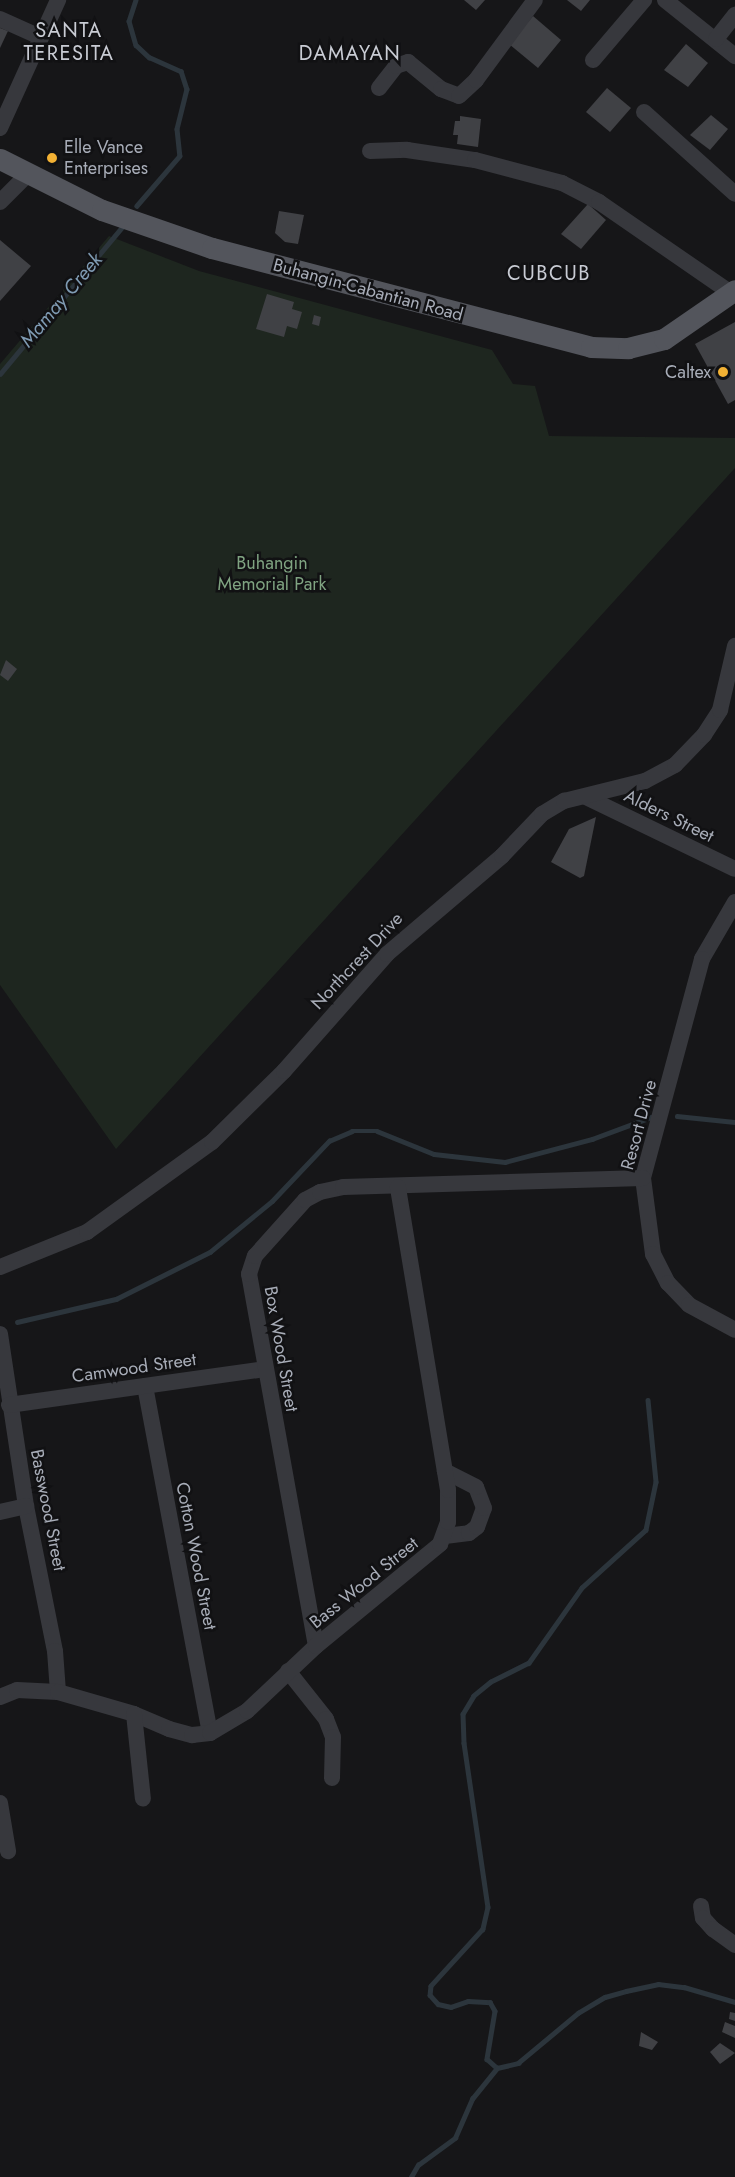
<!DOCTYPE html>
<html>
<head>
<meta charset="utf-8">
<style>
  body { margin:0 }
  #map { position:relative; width:735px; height:2177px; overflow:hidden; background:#161618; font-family:Jost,sans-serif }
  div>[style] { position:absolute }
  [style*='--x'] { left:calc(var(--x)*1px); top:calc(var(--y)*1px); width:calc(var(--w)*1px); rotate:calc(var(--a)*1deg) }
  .green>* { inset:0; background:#1e261f }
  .stream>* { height:4.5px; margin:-2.25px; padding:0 2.25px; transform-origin:2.25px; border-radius:2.25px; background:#2c353c }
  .building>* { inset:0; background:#404145 }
  .minor>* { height:16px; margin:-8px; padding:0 8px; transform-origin:8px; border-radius:8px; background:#37383d }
  .major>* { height:21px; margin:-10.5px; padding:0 10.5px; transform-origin:10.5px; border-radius:10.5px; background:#53555c }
  .dots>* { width:16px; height:16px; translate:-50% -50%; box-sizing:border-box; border:3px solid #111113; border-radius:50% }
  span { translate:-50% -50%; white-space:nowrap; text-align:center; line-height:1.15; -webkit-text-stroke:5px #111113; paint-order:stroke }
  .poi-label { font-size:18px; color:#a8adb8 }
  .left { translate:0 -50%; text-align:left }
  .right { translate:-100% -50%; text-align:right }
  .street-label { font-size:18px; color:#a8adb8 }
  .park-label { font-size:18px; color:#7fa381 }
  .neighbourhood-label { font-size:20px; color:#c9ccd4; letter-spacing:1.5px }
  .water-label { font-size:20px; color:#7f9bb3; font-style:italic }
</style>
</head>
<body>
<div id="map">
  <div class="green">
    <i style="clip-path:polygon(109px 236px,199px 271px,492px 350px,513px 384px,535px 386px,549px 436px,735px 438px,735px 468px,116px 1149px,0 985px,0 364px)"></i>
  </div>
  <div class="stream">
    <i style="--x:136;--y:0;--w:22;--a:108"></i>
    <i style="--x:129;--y:21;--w:25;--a:74"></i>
    <i style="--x:136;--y:45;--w:18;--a:43"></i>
    <i style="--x:149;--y:57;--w:35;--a:24"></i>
    <i style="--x:181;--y:71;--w:19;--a:72"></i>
    <i style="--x:187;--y:89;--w:41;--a:104"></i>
    <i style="--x:177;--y:129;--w:27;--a:84"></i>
    <i style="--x:180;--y:156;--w:66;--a:130.7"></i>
    <i style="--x:0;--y:374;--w:191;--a:-50.3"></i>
    <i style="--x:677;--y:1116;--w:58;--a:5.9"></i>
    <i style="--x:17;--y:1322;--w:102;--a:-13.1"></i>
    <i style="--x:116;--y:1299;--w:105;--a:-26.6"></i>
    <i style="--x:210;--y:1252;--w:80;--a:-39.4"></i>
    <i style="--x:272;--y:1201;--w:83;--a:-46.5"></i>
    <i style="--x:329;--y:1141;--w:25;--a:-23"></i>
    <i style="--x:352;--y:1131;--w:25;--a:0"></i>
    <i style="--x:377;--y:1131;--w:61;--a:22"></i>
    <i style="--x:434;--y:1154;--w:71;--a:6.4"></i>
    <i style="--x:505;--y:1162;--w:90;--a:-14.8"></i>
    <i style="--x:592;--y:1139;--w:63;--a:-20.4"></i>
    <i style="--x:648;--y:1400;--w:82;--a:84.4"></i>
    <i style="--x:656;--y:1482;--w:49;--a:101.8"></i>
    <i style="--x:646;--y:1530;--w:86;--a:137.8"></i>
    <i style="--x:582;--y:1588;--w:92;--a:125.2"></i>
    <i style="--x:529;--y:1663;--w:42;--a:153.4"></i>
    <i style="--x:491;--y:1682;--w:22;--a:141"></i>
    <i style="--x:474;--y:1696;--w:21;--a:121"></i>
    <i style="--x:463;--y:1714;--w:29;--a:88"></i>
    <i style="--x:464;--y:1743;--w:166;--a:81.7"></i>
    <i style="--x:488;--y:1907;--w:23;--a:103"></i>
    <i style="--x:483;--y:1929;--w:77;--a:132.4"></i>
    <i style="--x:431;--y:1986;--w:9;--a:96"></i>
    <i style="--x:430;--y:1995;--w:12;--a:48"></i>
    <i style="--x:438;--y:2004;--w:13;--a:13"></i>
    <i style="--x:451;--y:2007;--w:18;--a:-19"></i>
    <i style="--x:468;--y:2001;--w:22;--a:3"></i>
    <i style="--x:490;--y:2002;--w:10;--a:61"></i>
    <i style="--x:495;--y:2011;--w:49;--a:99.5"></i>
    <i style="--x:487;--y:2059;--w:13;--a:42"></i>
    <i style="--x:497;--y:2068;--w:22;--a:-13"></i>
    <i style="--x:518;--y:2063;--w:78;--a:-39.8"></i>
    <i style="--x:578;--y:2013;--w:31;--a:-31"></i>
    <i style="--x:605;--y:1997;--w:22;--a:-16"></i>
    <i style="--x:626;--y:1991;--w:33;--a:-12"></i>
    <i style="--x:658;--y:1984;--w:26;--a:7"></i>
    <i style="--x:684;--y:1987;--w:53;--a:16.4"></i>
    <i style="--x:411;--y:2177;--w:14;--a:-60"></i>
    <i style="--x:418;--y:2165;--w:46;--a:-36.1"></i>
    <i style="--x:455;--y:2138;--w:43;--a:-66.4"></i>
    <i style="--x:472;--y:2099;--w:40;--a:-51"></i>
  </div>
  <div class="building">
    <i style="clip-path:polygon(464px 0,485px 0,476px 10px)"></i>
    <i style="clip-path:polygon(567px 0,590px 0,581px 11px)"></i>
    <i style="clip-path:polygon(533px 16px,561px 40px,538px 68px,509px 44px)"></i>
    <i style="clip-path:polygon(0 28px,8px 31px,0 48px)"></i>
    <i style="clip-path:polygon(686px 44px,708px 63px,688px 87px,664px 70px)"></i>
    <i style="clip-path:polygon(607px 88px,631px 108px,610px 132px,586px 112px)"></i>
    <i style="clip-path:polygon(711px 115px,728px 129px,710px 150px,690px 135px)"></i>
    <i style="clip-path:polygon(460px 116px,481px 119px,478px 147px,457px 144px,458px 135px,453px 135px,455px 121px,460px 121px)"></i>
    <i style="clip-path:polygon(588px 204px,606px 220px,581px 249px,561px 234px)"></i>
    <i style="clip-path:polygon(279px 211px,304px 215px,298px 244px,285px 242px,275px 233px)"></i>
    <i style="clip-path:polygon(0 240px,31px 266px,0 301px)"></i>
    <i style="clip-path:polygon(267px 294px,294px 302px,292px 309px,302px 312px,297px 329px,287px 326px,284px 337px,256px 329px)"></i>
    <i style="clip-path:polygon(314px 315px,321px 317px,319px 326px,312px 324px)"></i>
    <i style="clip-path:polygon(735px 322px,735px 400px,728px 404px,695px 344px)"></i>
    <i style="clip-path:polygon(6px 660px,17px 669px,8px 681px,0 675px)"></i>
    <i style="clip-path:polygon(596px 817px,584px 876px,580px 878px,551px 862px,569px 829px)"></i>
    <i style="clip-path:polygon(730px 2012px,735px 2013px,735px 2021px,729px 2019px)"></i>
    <i style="clip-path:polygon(725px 2022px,735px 2026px,735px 2038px,722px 2032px)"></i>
    <i style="clip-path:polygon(641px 2032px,658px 2042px,652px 2050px,639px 2046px)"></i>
    <i style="clip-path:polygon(720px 2043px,735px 2053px,720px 2064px,710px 2052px)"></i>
  </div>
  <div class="minor">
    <i style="--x:665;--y:0;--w:90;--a:38.7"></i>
    <i style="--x:0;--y:19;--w:44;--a:24.2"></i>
    <i style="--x:716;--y:39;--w:31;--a:-52"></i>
    <i style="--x:593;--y:60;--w:79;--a:-49.6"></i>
    <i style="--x:379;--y:88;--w:28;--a:-52"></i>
    <i style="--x:396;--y:66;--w:13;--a:-18"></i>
    <i style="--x:408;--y:62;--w:43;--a:39.3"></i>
    <i style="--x:441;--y:89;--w:19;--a:21"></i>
    <i style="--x:459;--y:96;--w:23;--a:-43"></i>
    <i style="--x:476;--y:80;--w:99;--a:-53.6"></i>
    <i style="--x:644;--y:112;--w:122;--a:42"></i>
    <i style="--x:0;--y:128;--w:141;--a:-65.6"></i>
    <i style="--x:370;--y:151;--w:37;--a:-2"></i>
    <i style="--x:407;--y:150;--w:69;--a:8.4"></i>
    <i style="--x:475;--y:160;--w:90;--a:14.8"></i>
    <i style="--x:562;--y:183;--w:42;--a:27.2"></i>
    <i style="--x:599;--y:202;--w:160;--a:34.6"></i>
    <i style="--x:0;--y:202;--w:41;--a:-45"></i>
    <i style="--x:586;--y:797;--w:165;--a:25.8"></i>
    <i style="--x:735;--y:902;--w:66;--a:120.1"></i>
    <i style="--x:702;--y:959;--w:227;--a:105.1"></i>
    <i style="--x:643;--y:1178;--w:77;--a:82.5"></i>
    <i style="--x:653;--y:1254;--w:33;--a:63"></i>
    <i style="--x:668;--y:1283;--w:30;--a:46"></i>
    <i style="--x:689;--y:1305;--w:52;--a:28.5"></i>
    <i style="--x:0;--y:1267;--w:94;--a:-21.9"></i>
    <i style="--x:87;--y:1232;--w:154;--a:-35.8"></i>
    <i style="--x:212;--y:1142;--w:101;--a:-44.6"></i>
    <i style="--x:284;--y:1071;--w:156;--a:-48.6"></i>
    <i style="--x:387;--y:954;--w:151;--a:-40.4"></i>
    <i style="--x:502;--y:856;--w:58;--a:-46.4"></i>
    <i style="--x:542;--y:814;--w:26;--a:-31"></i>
    <i style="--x:564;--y:801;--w:83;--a:-13.9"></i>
    <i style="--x:645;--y:781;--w:34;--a:-28"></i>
    <i style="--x:675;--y:765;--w:42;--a:-46"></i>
    <i style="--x:704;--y:735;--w:30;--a:-57"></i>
    <i style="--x:720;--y:710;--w:66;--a:-76.8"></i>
    <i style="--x:0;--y:1334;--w:174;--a:81.4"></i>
    <i style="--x:26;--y:1506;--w:148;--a:78.7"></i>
    <i style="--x:55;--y:1651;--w:41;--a:85.8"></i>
    <i style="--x:145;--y:1386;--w:353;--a:79.4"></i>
    <i style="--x:9;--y:1405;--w:258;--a:-8"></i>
    <i style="--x:0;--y:1512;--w:27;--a:-13"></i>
    <i style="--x:445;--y:1536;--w:24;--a:-7"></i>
    <i style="--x:469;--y:1533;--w:10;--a:-37"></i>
    <i style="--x:477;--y:1527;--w:20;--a:-70"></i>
    <i style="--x:484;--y:1508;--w:22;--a:-111"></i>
    <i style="--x:476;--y:1487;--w:35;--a:-153"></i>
    <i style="--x:316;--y:1646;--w:378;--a:-100.2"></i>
    <i style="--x:249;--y:1274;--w:19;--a:-72"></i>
    <i style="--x:255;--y:1256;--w:75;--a:-48.2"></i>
    <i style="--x:305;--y:1200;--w:17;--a:-28"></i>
    <i style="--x:320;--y:1192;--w:24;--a:-12"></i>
    <i style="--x:343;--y:1187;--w:300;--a:-1.7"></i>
    <i style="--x:288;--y:1671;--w:61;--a:51.6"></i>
    <i style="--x:326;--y:1719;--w:19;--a:69"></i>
    <i style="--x:333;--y:1737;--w:41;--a:91.4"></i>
    <i style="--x:0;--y:1697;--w:18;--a:-22"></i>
    <i style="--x:17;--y:1690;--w:41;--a:2.8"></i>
    <i style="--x:58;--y:1692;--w:79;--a:16.1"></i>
    <i style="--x:134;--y:1714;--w:38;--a:23"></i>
    <i style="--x:169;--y:1729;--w:24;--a:15"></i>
    <i style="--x:192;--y:1735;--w:18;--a:-6"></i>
    <i style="--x:210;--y:1733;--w:43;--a:-30.7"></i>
    <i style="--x:247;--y:1711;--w:95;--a:-43.3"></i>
    <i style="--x:316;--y:1646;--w:161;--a:-39.4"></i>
    <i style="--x:440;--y:1544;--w:23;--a:-70"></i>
    <i style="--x:448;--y:1522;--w:32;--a:-90"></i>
    <i style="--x:448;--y:1490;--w:307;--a:-99.4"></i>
    <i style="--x:134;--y:1714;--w:85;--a:84"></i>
    <i style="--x:0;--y:1803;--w:49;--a:80.5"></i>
    <i style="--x:701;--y:1906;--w:12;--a:81"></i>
    <i style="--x:703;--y:1918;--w:15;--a:48"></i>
    <i style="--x:713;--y:1929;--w:27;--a:36"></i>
  </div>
  <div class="major">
    <i style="--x:0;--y:159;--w:114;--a:26.6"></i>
    <i style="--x:102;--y:210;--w:116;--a:19.1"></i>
    <i style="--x:212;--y:248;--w:392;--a:14.6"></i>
    <i style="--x:591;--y:347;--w:37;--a:2"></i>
    <i style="--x:628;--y:348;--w:37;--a:-14"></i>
    <i style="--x:664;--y:339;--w:86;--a:-34.6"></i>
  </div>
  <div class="dots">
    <i style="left:52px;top:158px;background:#f2b134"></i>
    <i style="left:723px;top:372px;background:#f2b134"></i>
  </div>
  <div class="poi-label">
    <span class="left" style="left:64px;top:158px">Elle Vance<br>Enterprises</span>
    <span class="right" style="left:711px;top:372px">Caltex</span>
  </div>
  <div class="street-label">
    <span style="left:368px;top:290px;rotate:15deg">Buhangin-Cabantian Road</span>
    <span style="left:669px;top:816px;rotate:26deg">Alders Street</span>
    <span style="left:357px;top:961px;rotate:-47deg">Northcrest Drive</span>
    <span style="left:639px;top:1125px;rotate:-75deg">Resort Drive</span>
    <span style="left:281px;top:1349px;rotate:80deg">Box Wood Street</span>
    <span style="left:134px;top:1368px;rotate:-8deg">Camwood Street</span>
    <span style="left:48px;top:1510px;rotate:79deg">Basswood Street</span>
    <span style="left:196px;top:1556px;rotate:79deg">Cotton Wood Street</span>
    <span style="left:364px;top:1583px;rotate:-39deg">Bass Wood Street</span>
  </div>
  <div class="park-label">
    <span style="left:272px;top:574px">Buhangin<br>Memorial Park</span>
  </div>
  <div class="neighbourhood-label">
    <span style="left:69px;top:42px">SANTA<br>TERESITA</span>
    <span style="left:350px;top:53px">DAMAYAN</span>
    <span style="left:549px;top:273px">CUBCUB</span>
  </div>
  <div class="water-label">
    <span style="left:61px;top:300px;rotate:-50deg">Mamay Creek</span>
  </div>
</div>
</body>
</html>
